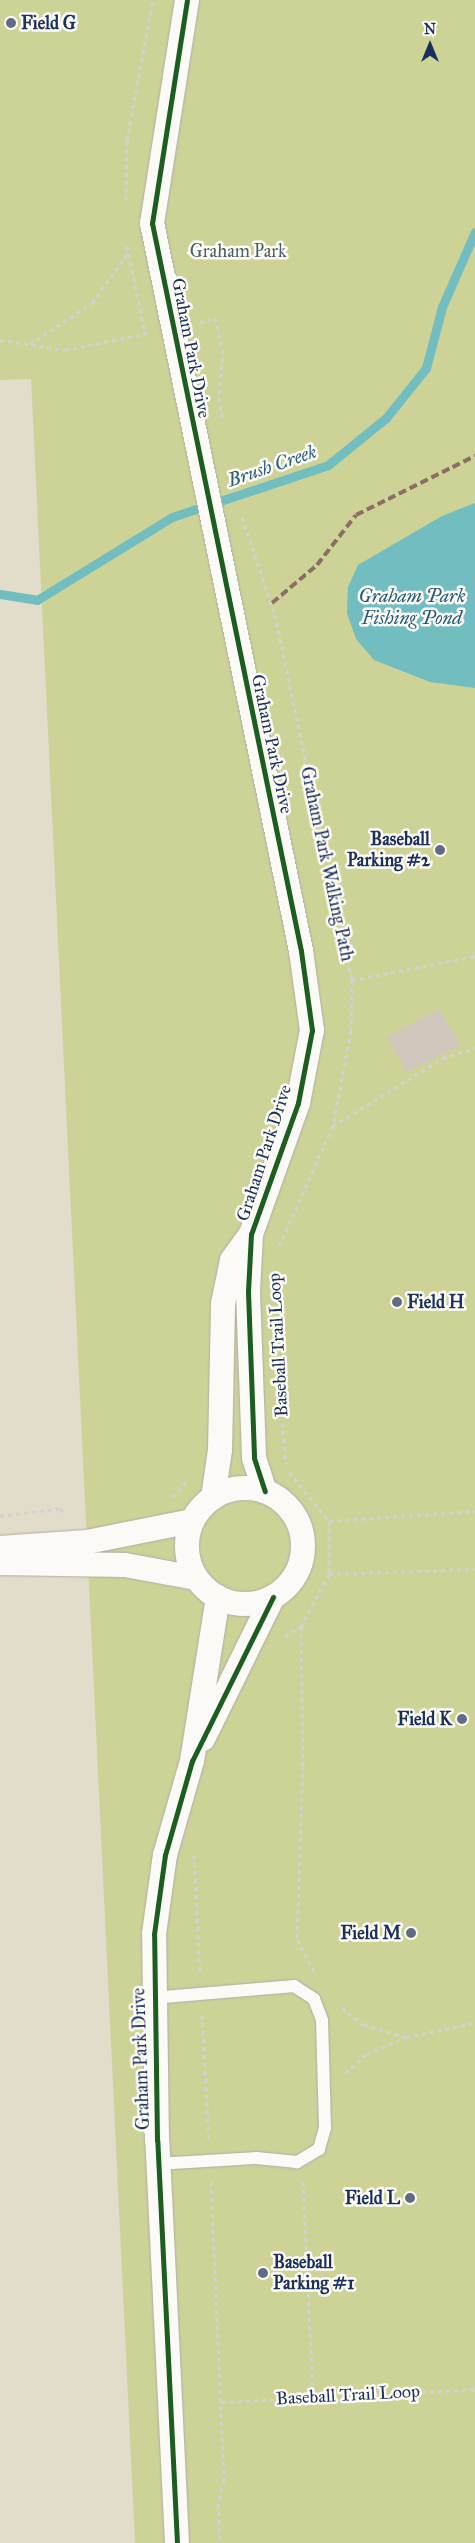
<!DOCTYPE html>
<html>
<head>
<meta charset="utf-8">
<style>
  body { margin:0 }
  #map { position:relative; width:475px; height:2543px; overflow:hidden; background:#e2dcca; font-family:"IM FELL Great Primer",serif }
  div>[style] { position:absolute }
  [style*='--x'] { left:calc(var(--x)*1px); top:calc(var(--y)*1px); width:calc(var(--w)*1px); rotate:calc(var(--a)*1deg) }
  .green>* { inset:0; background:#cdd397 }
  .water>* { inset:0; background:#71bdc0 }
  .stream>* { height:9px; margin:-4.5px; padding:0 4.5px; transform-origin:4.5px; border-radius:4.5px; background:#71bdc0 }
  .building>* { inset:0; background:#d0c6bb }
  .path>* { height:3px; margin-top:-1.5px; transform-origin:0; background:repeating-linear-gradient(90deg,#d2d2d0 0 4px,transparent 0 8px) }
  .roads { filter:drop-shadow(0 0 1px #b0aea7) drop-shadow(0 0 1px #b0aea7) }
  .lane>* { height:12px; margin:-6px; padding:0 6px; transform-origin:6px; border-radius:6px; background:#fbfaf7 }
  .street>* { height:24px; margin:-12px; padding:0 12px; transform-origin:12px; border-radius:12px; background:#fbfaf7 }
  .street>.ring { margin:-12px; padding:0; box-sizing:content-box; background:none; border:24px solid #fbfaf7; border-radius:50% }
  .quiet>* { height:4px; margin-top:-2px; transform-origin:0; background:repeating-linear-gradient(90deg,#8d6e63 0 8px,transparent 0 12px) }
  .cycleway>* { height:5px; margin:-2.5px; padding:0 2.5px; transform-origin:2.5px; border-radius:2.5px; background:#1b5e20 }
  .dots>* { width:14px; height:14px; translate:-50% -50%; box-sizing:border-box; border:2px solid #fdfcf7; border-radius:50% }
  span { translate:-50% -50%; white-space:nowrap; text-align:center; line-height:1.15; -webkit-text-stroke:5px #fdfcf7; paint-order:stroke }
  .poi-label { font-size:18px; color:#1b2f5e; font-weight:700 }
  .left { translate:0 -50%; text-align:left }
  .right { translate:-100% -50%; text-align:right }
  .park-label { font-size:18px; color:#4b5e62 }
  .street-label { font-size:18px; color:#1b2f5e }
  .water-label { font-size:19px; color:#285c7f; font-style:italic }
  .north { position:absolute; left:405px; top:20px; width:50px; height:50px; -webkit-text-stroke:4px #fdfcf7; paint-order:stroke; rotate:0deg; font-size:14px; font-weight:700; line-height:20px; text-align:center; color:#1b2f5e }
  .north::after { content:''; display:block; margin:auto; width:18px; height:22px; background:#1b2f5e; clip-path:polygon(50% 0,100% 100%,50% 72%,0 100%) }
</style>
</head>
<body>
<div id="map">
  <div class="green">
    <i style="clip-path:polygon(0 0,475px 0,475px 2543px,135px 2543px,31px 379px,0 380px)"></i>
  </div>
  <div class="water">
    <i style="clip-path:polygon(475px 503px,475px 688px,430px 682px,374px 660px,356px 639px,347px 613px,348px 587px,358px 565px,442px 516px)"></i>
  </div>
  <div class="stream">
    <i style="--x:0;--y:594;--w:37;--a:9"></i>
    <i style="--x:37;--y:600;--w:158;--a:-31.6"></i>
    <i style="--x:172;--y:517;--w:164;--a:-18.4"></i>
    <i style="--x:328;--y:465;--w:75;--a:-39"></i>
    <i style="--x:386;--y:418;--w:64;--a:-51.3"></i>
    <i style="--x:426;--y:368;--w:63;--a:-75.3"></i>
    <i style="--x:442;--y:307;--w:82;--a:-66.3"></i>
  </div>
  <div class="building">
    <i style="clip-path:polygon(439px 1009px,461px 1046px,406px 1072px,387px 1037px)"></i>
  </div>
  <div class="path">
    <i style="--x:126;--y:200;--w:60;--a:-89"></i>
    <i style="--x:127;--y:140;--w:142;--a:-79.5"></i>
    <i style="--x:127;--y:246;--w:90;--a:78.4"></i>
    <i style="--x:200;--y:322;--w:16;--a:-15"></i>
    <i style="--x:215;--y:318;--w:33;--a:76"></i>
    <i style="--x:223;--y:350;--w:48;--a:94.8"></i>
    <i style="--x:219;--y:398;--w:20;--a:81"></i>
    <i style="--x:0;--y:340;--w:66;--a:8.7"></i>
    <i style="--x:65;--y:350;--w:85;--a:-11.6"></i>
    <i style="--x:30;--y:344;--w:74;--a:-33.5"></i>
    <i style="--x:92;--y:303;--w:62;--a:-54.2"></i>
    <i style="--x:242;--y:517;--w:103;--a:71.4"></i>
    <i style="--x:275;--y:615;--w:373;--a:78.1"></i>
    <i style="--x:352;--y:980;--w:51;--a:91.1"></i>
    <i style="--x:351;--y:1031;--w:96;--a:100.8"></i>
    <i style="--x:352;--y:980;--w:125;--a:-11"></i>
    <i style="--x:279;--y:1246;--w:132;--a:-65.8"></i>
    <i style="--x:333;--y:1126;--w:129;--a:-31.7"></i>
    <i style="--x:443;--y:1058;--w:34;--a:-17"></i>
    <i style="--x:282;--y:1423;--w:41;--a:84.4"></i>
    <i style="--x:289;--y:1472;--w:63;--a:50.8"></i>
    <i style="--x:329;--y:1521;--w:53;--a:90"></i>
    <i style="--x:329;--y:1574;--w:59;--a:118.3"></i>
    <i style="--x:301;--y:1626;--w:140;--a:89.2"></i>
    <i style="--x:303;--y:1766;--w:174;--a:92"></i>
    <i style="--x:297;--y:1940;--w:39;--a:61"></i>
    <i style="--x:173;--y:1497;--w:21;--a:-49"></i>
    <i style="--x:0;--y:1516;--w:62;--a:-7.5"></i>
    <i style="--x:61;--y:1508;--w:8;--a:76"></i>
    <i style="--x:329;--y:1521;--w:146;--a:-3.9"></i>
    <i style="--x:329;--y:1574;--w:146;--a:-2"></i>
    <i style="--x:285;--y:1636;--w:19;--a:-32"></i>
    <i style="--x:194;--y:1855;--w:119;--a:87.1"></i>
    <i style="--x:342;--y:2008;--w:28;--a:38"></i>
    <i style="--x:364;--y:2025;--w:44;--a:15.9"></i>
    <i style="--x:406;--y:2037;--w:70;--a:-11.5"></i>
    <i style="--x:202;--y:2015;--w:126;--a:86.8"></i>
    <i style="--x:345;--y:2073;--w:29;--a:-41"></i>
    <i style="--x:367;--y:2054;--w:43;--a:-23.6"></i>
    <i style="--x:211;--y:2182;--w:298;--a:87.5"></i>
    <i style="--x:224;--y:2480;--w:25;--a:104"></i>
    <i style="--x:218;--y:2504;--w:39;--a:87"></i>
    <i style="--x:303;--y:2182;--w:215;--a:87.3"></i>
    <i style="--x:222;--y:2402;--w:253;--a:-2.9"></i>
  </div>
  <div class="roads">
    <div class="lane">
      <i style="--x:152;--y:1998;--w:143;--a:-4.8"></i>
      <i style="--x:294;--y:1986;--w:24;--a:33"></i>
      <i style="--x:314;--y:1999;--w:22;--a:69"></i>
      <i style="--x:322;--y:2020;--w:108;--a:88.4"></i>
      <i style="--x:325;--y:2128;--w:22;--a:106"></i>
      <i style="--x:319;--y:2149;--w:26;--a:149"></i>
      <i style="--x:297;--y:2162;--w:41;--a:-174.4"></i>
      <i style="--x:256;--y:2158;--w:98;--a:176.5"></i>
    </div>
    <div class="street">
      <i style="--x:187;--y:0;--w:226;--a:98.9"></i>
      <i style="--x:152;--y:223;--w:743;--a:78.43"></i>
      <i style="--x:301;--y:951;--w:80;--a:82.1"></i>
      <i style="--x:312;--y:1030;--w:74;--a:100.9"></i>
      <i style="--x:298;--y:1103;--w:139;--a:109.7"></i>
      <i style="--x:251;--y:1234;--w:58;--a:93"></i>
      <i style="--x:248;--y:1292;--w:166;--a:87.9"></i>
      <i style="--x:254;--y:1458;--w:35;--a:72"></i>
      <i class="ring" style="left:187px;top:1488px;width:92px;height:92px"></i>
      <i style="--x:213;--y:1498;--w:49;--a:-81.7"></i>
      <i style="--x:220;--y:1450;--w:146;--a:-88.8"></i>
      <i style="--x:223;--y:1304;--w:45;--a:-78.4"></i>
      <i style="--x:232;--y:1260;--w:32;--a:-54"></i>
      <i style="--x:0;--y:1548;--w:87;--a:-3.9"></i>
      <i style="--x:87;--y:1542;--w:107;--a:-11.3"></i>
      <i style="--x:0;--y:1563;--w:125;--a:0.9"></i>
      <i style="--x:125;--y:1565;--w:72;--a:10.4"></i>
      <i style="--x:203;--y:1739;--w:158;--a:-63.8"></i>
      <i style="--x:177;--y:2543;--w:403;--a:-92.8"></i>
      <i style="--x:157;--y:2140;--w:206;--a:-90.8"></i>
      <i style="--x:154;--y:1934;--w:80;--a:-82.1"></i>
      <i style="--x:165;--y:1855;--w:98;--a:-74"></i>
      <i style="--x:192;--y:1761;--w:166;--a:-81"></i>
    </div>
  </div>
  <div class="quiet">
    <i style="--x:272;--y:603;--w:59;--a:-40.2"></i>
    <i style="--x:317;--y:565;--w:63;--a:-52"></i>
    <i style="--x:356;--y:515;--w:133;--a:-26.4"></i>
  </div>
  <div class="cycleway">
    <i style="--x:187;--y:0;--w:226;--a:98.9"></i>
    <i style="--x:152;--y:223;--w:743;--a:78.43"></i>
    <i style="--x:301;--y:951;--w:80;--a:82.1"></i>
    <i style="--x:312;--y:1030;--w:74;--a:100.9"></i>
    <i style="--x:298;--y:1103;--w:139;--a:109.7"></i>
    <i style="--x:251;--y:1234;--w:58;--a:93"></i>
    <i style="--x:248;--y:1292;--w:166;--a:87.9"></i>
    <i style="--x:254;--y:1458;--w:35;--a:72"></i>
    <i style="--x:177;--y:2543;--w:403;--a:-92.8"></i>
    <i style="--x:157;--y:2140;--w:206;--a:-90.8"></i>
    <i style="--x:154;--y:1934;--w:80;--a:-82.1"></i>
    <i style="--x:165;--y:1855;--w:98;--a:-74"></i>
    <i style="--x:192;--y:1761;--w:183;--a:-63.7"></i>
  </div>
  <div class="dots">
    <i style="left:11px;top:23px;background:#616c84"></i>
    <i style="left:440px;top:850px;background:#616c84"></i>
    <i style="left:397px;top:1302px;background:#616c84"></i>
    <i style="left:462px;top:1719px;background:#616c84"></i>
    <i style="left:411px;top:1933px;background:#616c84"></i>
    <i style="left:410px;top:2198px;background:#616c84"></i>
    <i style="left:263px;top:2273px;background:#616c84"></i>
  </div>
  <div class="poi-label">
    <span class="left" style="left:21px;top:23px">Field G</span>
    <span class="right" style="left:430px;top:850px">Baseball<br>Parking #2</span>
    <span class="left" style="left:407px;top:1302px">Field H</span>
    <span class="right" style="left:452px;top:1719px">Field K</span>
    <span class="right" style="left:401px;top:1933px">Field M</span>
    <span class="right" style="left:400px;top:2198px">Field L</span>
    <span class="left" style="left:273px;top:2273px">Baseball<br>Parking #1</span>
  </div>
  <div class="park-label">
    <span style="left:238px;top:251px">Graham Park</span>
  </div>
  <div class="street-label">
    <span style="left:191px;top:348px;rotate:79deg">Graham Park Drive</span>
    <span style="left:272px;top:744px;rotate:78deg">Graham Park Drive</span>
    <span style="left:327px;top:864px;rotate:78deg">Graham Park Walking Path</span>
    <span style="left:264px;top:1153px;rotate:-72deg">Graham Park Drive</span>
    <span style="left:278px;top:1345px;rotate:-93deg">Baseball Trail Loop</span>
    <span style="left:141px;top:2059px;rotate:-92deg">Graham Park Drive</span>
    <span style="left:348px;top:2395px;rotate:-3deg">Baseball Trail Loop</span>
  </div>
  <div class="water-label">
    <span style="left:272px;top:466px;rotate:-19deg">Brush Creek</span>
    <span style="left:412px;top:607px">Graham Park<br>Fishing Pond</span>
  </div>
  <div class="north">N</div>
</div>
</body>
</html>
